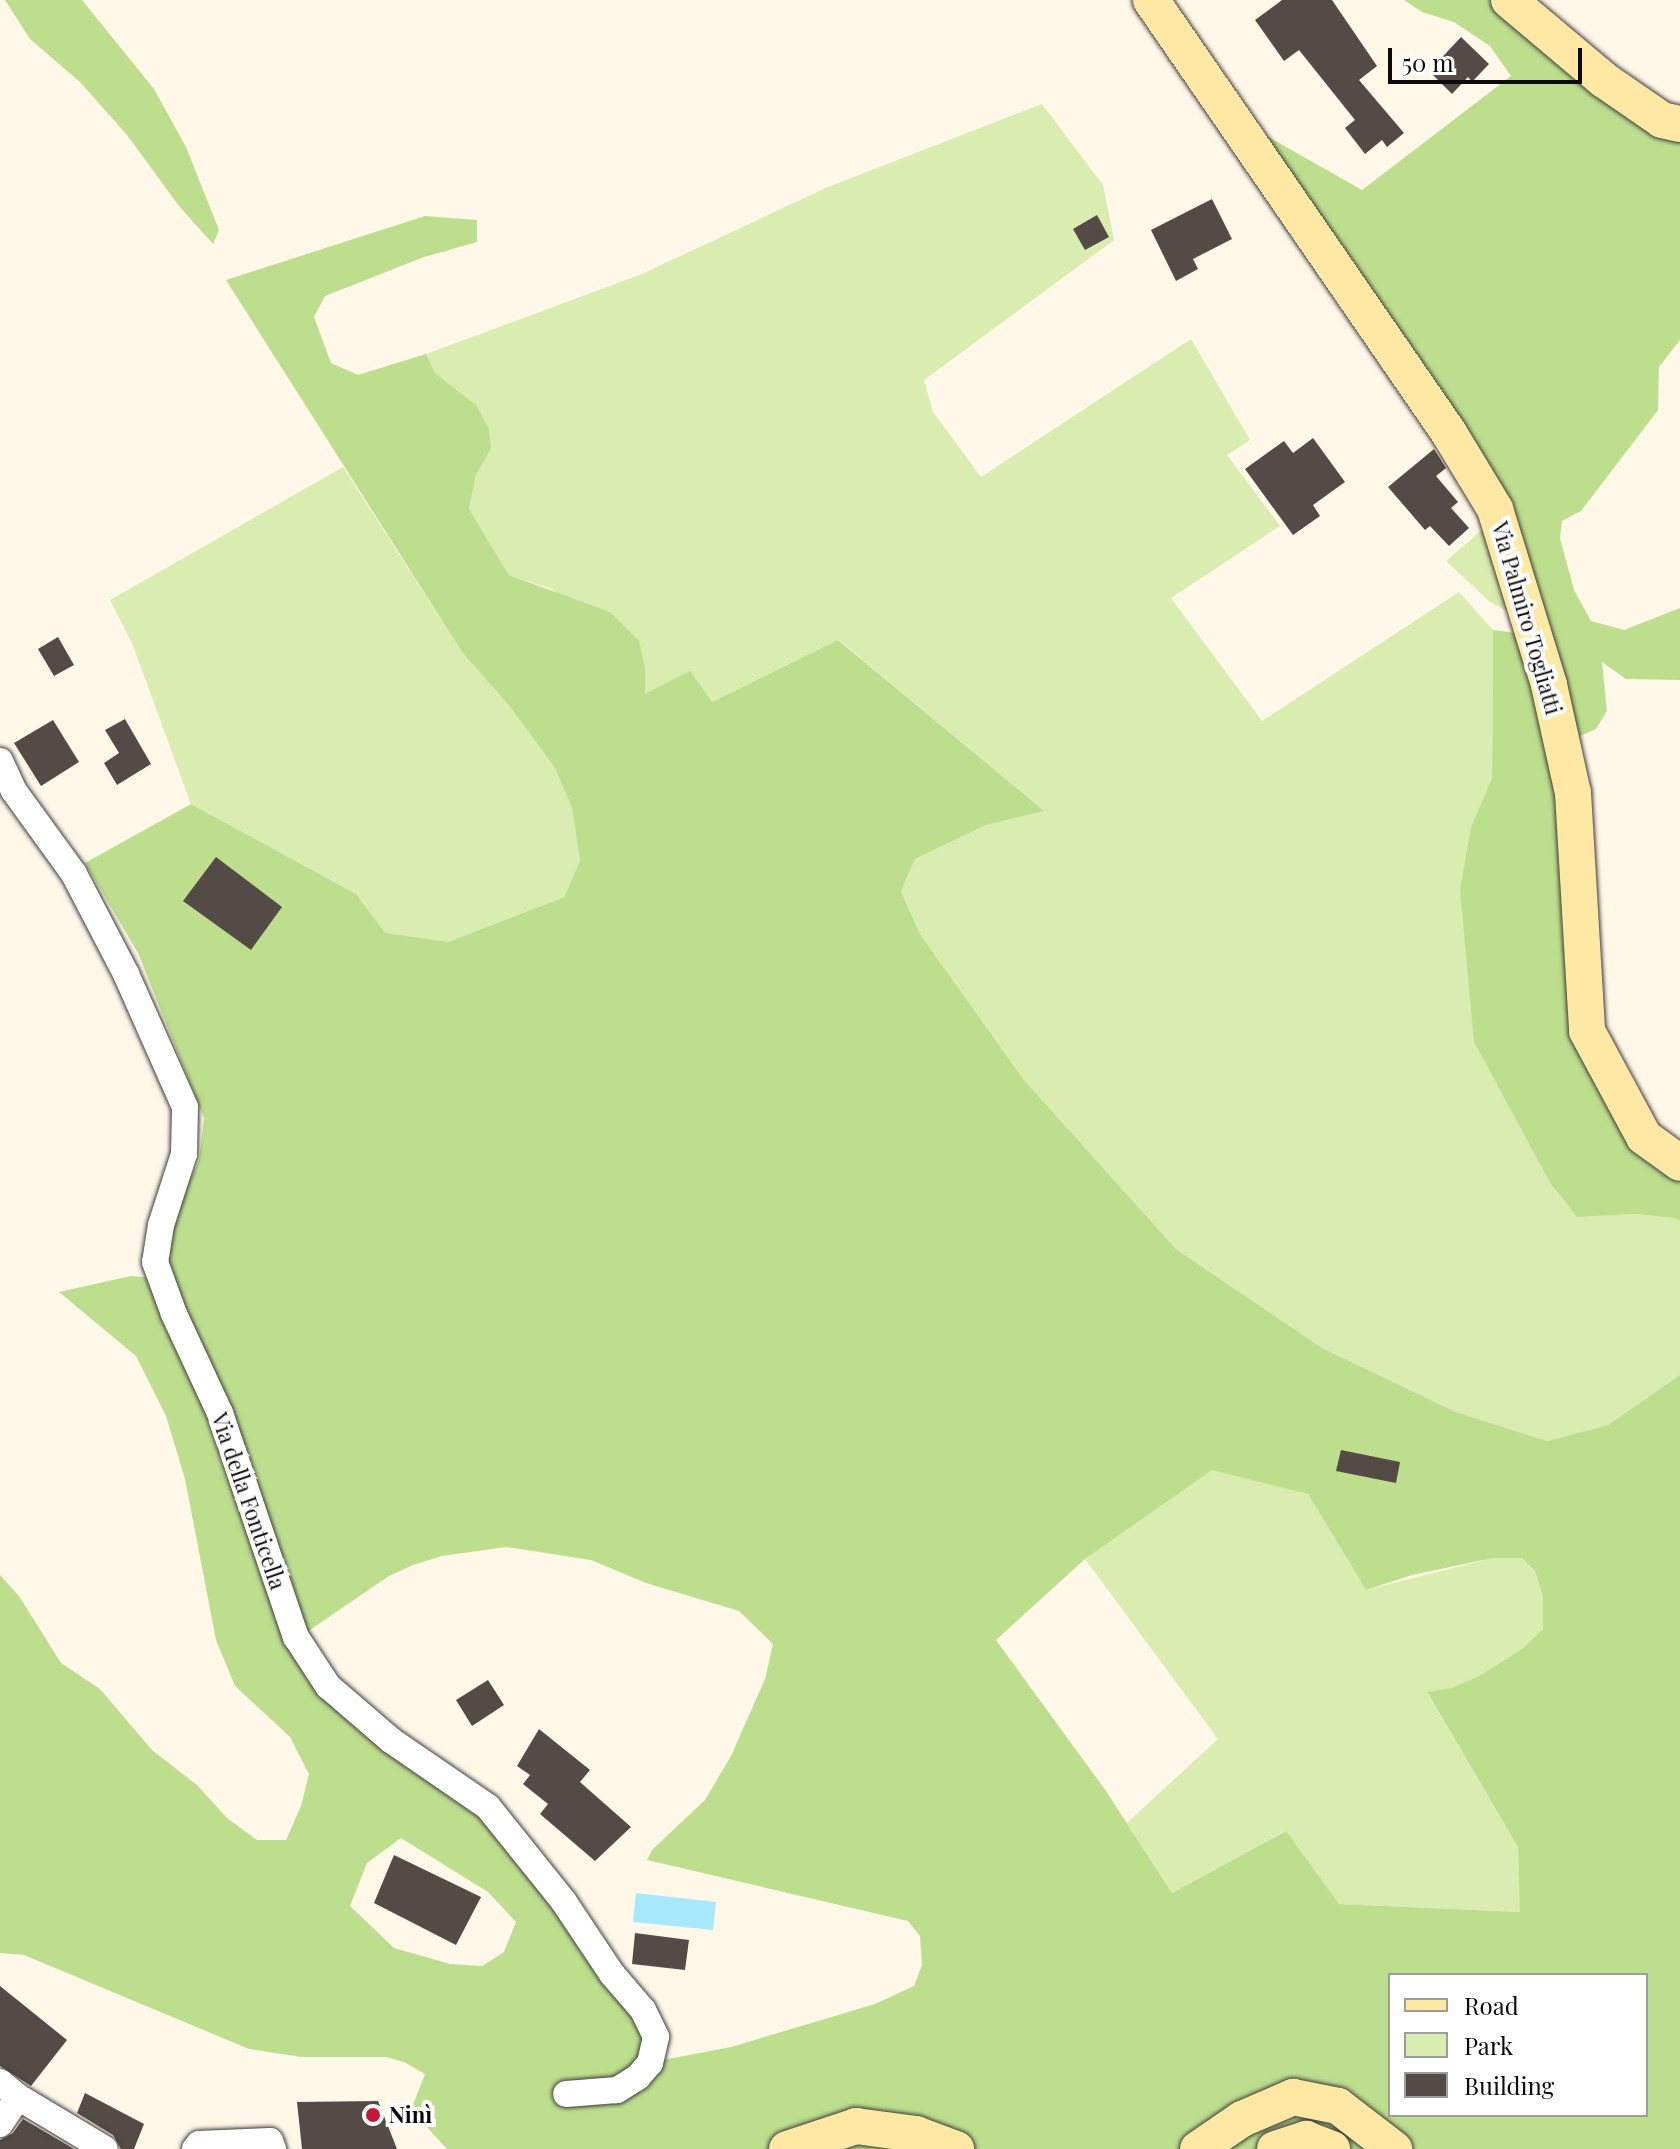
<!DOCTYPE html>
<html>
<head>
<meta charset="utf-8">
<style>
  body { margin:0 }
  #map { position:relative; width:1680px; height:2149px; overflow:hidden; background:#fff7e8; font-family:"Playfair Display",serif }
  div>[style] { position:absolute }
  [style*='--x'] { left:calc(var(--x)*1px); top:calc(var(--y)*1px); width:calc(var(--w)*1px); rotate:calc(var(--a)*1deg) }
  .green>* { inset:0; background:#d8edaf }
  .forest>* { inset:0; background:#bddf8d }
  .water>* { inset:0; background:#a7e8fc }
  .building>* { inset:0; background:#544a46 }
  .roads { filter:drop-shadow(0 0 2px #3e3e3e) drop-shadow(0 0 2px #3e3e3e) }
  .street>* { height:26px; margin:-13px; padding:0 13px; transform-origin:13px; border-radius:13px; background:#fff }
  .secondary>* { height:36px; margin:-18px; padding:0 18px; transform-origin:18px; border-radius:18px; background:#ffe8a3 }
  .dots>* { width:22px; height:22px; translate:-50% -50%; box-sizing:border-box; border:4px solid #fff; border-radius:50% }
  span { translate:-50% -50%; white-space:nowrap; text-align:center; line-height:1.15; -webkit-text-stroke:8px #fff; paint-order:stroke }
  .street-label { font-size:22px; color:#0b0b0b }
  .poi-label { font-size:22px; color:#0b0b0b; font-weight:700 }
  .left { translate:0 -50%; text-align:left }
  .legend { position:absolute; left:1388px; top:1973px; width:260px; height:144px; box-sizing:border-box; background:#fff; border:2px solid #9d9d9d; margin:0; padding:10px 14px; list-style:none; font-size:24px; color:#0b0b0b }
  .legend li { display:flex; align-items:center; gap:16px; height:40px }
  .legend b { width:40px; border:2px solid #9d9d9d }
  .scale { position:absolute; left:1388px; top:48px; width:194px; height:36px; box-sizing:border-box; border:4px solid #0b0b0b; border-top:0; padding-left:10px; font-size:24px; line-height:28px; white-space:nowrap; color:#0b0b0b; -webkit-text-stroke:6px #fff; paint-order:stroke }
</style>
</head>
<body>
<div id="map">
  <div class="green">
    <i style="clip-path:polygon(1042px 104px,1103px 185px,1114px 240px,924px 380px,933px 412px,981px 477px,1191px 339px,1250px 440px,1227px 455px,1280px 526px,1171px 598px,1262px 721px,1459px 592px,1493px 630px,1492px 778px,1471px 827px,1474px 1042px,1550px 1183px,1577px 1217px,1636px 1214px,1674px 1218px,1680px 1221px,1680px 1375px,1608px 1425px,1547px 1441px,1456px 1412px,1322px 1348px,1176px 1249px,1024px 1080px,920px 934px,901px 890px,915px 859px,986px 825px,1043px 811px,839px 640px,712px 702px,645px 694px,645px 668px,552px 589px,509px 575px,469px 509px,476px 475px,491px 449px,476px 405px,435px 373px,426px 354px,642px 274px,828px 187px)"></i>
    <i style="clip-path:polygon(343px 467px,462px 652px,511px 708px,555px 768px,572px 808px,580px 861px,564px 897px,448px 942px,385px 934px,356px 894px,191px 804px,132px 643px,110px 600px)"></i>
    <i style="clip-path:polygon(1489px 524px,1509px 612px,1490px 602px,1446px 561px)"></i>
    <i style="clip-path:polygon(1212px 1469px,1308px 1494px,1366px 1590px,1493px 1558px,1522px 1558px,1535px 1571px,1543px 1598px,1543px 1629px,1522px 1649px,1479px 1676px,1451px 1688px,1427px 1693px,1518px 1847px,1521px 1912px,1339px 1904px,1285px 1831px,1172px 1893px,1127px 1823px,1218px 1739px,1085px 1559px)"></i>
  </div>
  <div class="forest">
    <i style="clip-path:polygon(5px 0,82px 0,154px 89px,186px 147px,219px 230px,213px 244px,179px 206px,127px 135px,80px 82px,30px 39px)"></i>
    <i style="clip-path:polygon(1404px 0,1497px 0,1680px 131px,1680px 340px,1659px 367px,1658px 410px,1581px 511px,1562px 521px,1560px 538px,1574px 590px,1591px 621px,1624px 630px,1680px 608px,1680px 680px,1626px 679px,1602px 662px,1607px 711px,1596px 729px,1578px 737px,1553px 637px,1518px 529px,1244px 123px,1362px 190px,1511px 76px,1490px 46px,1454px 22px,1422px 12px)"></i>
    <i style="clip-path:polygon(evenodd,425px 216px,477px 220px,477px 242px,424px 257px,325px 296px,314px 317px,331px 363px,358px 375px,426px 354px,435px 373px,476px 405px,489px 429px,491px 449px,476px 475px,469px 509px,509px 575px,610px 612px,639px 641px,645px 668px,645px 694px,690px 671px,712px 702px,838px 640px,1044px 811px,986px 825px,915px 859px,901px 891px,920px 934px,1024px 1080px,1176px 1249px,1322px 1348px,1456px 1412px,1547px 1441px,1608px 1425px,1680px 1375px,1680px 2149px,447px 2149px,411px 2110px,425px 2074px,404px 2062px,386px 2057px,301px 2057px,249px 2049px,24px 1955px,0 1953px,0 1575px,19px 1596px,61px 1663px,100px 1689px,152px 1750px,197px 1785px,227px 1818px,257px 1840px,286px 1840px,301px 1806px,309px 1774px,290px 1737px,235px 1686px,216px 1640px,185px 1479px,166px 1416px,136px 1356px,59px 1292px,131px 1276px,155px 1278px,292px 1640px,485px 1811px,663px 2060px,731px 2047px,875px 2004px,914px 1986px,922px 1965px,920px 1936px,908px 1921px,647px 1860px,652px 1850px,705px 1800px,731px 1756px,765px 1679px,773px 1644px,739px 1611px,646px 1583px,591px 1560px,506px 1547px,442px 1556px,413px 1565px,389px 1576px,301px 1636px,160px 1262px,170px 1219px,199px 1161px,204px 1118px,138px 953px,85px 863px,191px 804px,356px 894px,385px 933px,448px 942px,564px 897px,580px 861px,572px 808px,555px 768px,511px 708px,462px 652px,226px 280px,425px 216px,1212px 1470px,1308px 1494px,1366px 1590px,1412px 1575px,1493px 1558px,1522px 1558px,1535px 1571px,1543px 1598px,1543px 1629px,1522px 1649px,1479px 1676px,1451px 1688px,1427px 1692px,1518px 1847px,1520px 1912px,1339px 1904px,1286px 1831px,1172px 1893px,1106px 1791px,996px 1640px,1085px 1559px,1212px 1470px,425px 216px,401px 1838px,488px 1892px,516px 1922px,504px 1952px,482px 1966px,450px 1964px,394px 1948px,350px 1906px,367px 1863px,401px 1838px,425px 216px,1390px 1975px,1646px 1975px,1646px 2115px,1390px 2115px,1390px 1975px)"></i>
    <i style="clip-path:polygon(1493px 630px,1516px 633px,1565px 792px,1582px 1033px,1680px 1171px,1680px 1221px,1674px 1218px,1636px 1214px,1577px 1217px,1550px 1183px,1474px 1042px,1460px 890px,1471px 827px,1492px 778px)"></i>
  </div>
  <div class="water">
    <i style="clip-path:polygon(636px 1893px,716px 1902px,713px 1930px,633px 1922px)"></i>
  </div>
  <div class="building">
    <i style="clip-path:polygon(1282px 0,1332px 0,1377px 66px,1359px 80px,1404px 133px,1387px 147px,1382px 140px,1365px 154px,1345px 128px,1355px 120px,1299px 50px,1284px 61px,1255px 20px)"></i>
    <i style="clip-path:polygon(1461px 37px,1489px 64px,1472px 82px,1468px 77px,1452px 94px,1433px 75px,1433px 67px)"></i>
    <i style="clip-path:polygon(1212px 199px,1232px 239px,1193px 259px,1198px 269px,1176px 281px,1151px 230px)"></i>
    <i style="clip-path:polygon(1097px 215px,1109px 237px,1085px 250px,1073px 229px)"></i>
    <i style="clip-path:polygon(1313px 438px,1345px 482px,1313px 505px,1320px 516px,1293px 535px,1245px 469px,1284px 441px,1293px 453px)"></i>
    <i style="clip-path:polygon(1434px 449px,1446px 468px,1436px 476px,1458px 502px,1451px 508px,1469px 528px,1449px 546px,1430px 526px,1425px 530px,1388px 487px)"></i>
    <i style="clip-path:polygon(58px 637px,74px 665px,54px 676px,38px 649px)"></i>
    <i style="clip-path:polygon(125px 719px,151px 764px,117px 785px,104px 763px,119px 753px,105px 730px)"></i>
    <i style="clip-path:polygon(53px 720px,79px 762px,41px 786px,14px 743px)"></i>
    <i style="clip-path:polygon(216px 857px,282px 907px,251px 950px,183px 901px)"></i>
    <i style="clip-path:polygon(1341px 1450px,1400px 1462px,1396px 1483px,1336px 1471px)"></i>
    <i style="clip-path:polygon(488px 1680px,504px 1705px,472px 1726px,456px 1700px)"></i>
    <i style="clip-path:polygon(539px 1729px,590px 1770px,580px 1782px,631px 1827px,595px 1861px,540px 1814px,548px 1804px,523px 1784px,530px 1775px,517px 1766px)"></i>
    <i style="clip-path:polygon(394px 1855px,481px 1897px,456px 1945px,374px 1903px)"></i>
    <i style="clip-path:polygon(635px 1933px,689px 1940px,685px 1970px,632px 1964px)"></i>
    <i style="clip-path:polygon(0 1986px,67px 2040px,31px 2086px,0 2066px)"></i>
    <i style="clip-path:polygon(85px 2093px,144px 2124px,134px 2149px,121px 2149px,113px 2135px,77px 2113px)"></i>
    <i style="clip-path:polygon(378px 2101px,397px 2149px,302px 2149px,297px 2102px)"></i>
    <i style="clip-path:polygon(23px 2119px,74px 2149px,0 2149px,0 2140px,13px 2133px)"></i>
  </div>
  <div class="roads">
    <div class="street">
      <i style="--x:0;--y:761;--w:33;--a:65"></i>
      <i style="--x:14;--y:791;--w:102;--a:54.1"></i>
      <i style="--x:74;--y:874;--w:113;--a:62.5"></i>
      <i style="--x:126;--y:974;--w:145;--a:66.1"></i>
      <i style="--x:185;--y:1107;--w:47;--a:91.2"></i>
      <i style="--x:184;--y:1154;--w:75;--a:107.9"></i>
      <i style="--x:161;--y:1225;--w:37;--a:99"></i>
      <i style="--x:155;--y:1262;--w:55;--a:69.9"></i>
      <i style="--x:174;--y:1314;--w:109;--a:65.1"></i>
      <i style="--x:220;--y:1413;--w:237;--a:71.3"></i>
      <i style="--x:296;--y:1637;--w:59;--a:56.9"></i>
      <i style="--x:328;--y:1686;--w:84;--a:40.7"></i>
      <i style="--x:392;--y:1741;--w:116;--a:34.5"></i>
      <i style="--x:488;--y:1807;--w:122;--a:51.3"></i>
      <i style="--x:564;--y:1902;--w:87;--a:56.3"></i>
      <i style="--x:612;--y:1974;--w:48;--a:49.3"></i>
      <i style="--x:643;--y:2010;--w:30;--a:64"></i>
      <i style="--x:656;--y:2037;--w:27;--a:103"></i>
      <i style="--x:650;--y:2063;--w:18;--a:131"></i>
      <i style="--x:638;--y:2077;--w:25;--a:148"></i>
      <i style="--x:617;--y:2090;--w:51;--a:175.5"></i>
      <i style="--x:0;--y:2082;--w:23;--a:40"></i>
      <i style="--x:18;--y:2097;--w:101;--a:30.9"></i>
      <i style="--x:0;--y:2124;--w:32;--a:-56"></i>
      <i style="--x:195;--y:2149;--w:6;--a:-51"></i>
      <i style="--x:199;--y:2144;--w:71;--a:-2.4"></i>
      <i style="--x:270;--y:2141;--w:9;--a:69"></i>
    </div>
    <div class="secondary">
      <i style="--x:1151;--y:0;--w:526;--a:55.46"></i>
      <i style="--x:1449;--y:433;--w:89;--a:58.8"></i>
      <i style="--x:1495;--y:509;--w:184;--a:72.9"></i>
      <i style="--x:1549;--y:685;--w:111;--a:77.5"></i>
      <i style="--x:1573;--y:793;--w:238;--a:86.6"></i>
      <i style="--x:1587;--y:1031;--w:120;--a:61.7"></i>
      <i style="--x:1644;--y:1137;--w:44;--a:35.8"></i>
      <i style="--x:1509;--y:0;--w:124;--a:40.1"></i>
      <i style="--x:1604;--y:80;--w:70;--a:34.6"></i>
      <i style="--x:1662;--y:120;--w:18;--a:13"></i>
      <i style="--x:787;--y:2149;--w:73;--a:-18.4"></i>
      <i style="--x:856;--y:2126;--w:61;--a:7.6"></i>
      <i style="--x:916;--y:2134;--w:43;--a:20.6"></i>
      <i style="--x:1198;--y:2149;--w:53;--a:-34.3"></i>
      <i style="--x:1242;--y:2119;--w:56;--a:-23.3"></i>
      <i style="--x:1293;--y:2097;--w:46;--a:11.3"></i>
      <i style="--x:1338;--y:2106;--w:71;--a:37.5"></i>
      <i style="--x:1275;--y:2149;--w:33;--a:-18"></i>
      <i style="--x:1306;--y:2139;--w:28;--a:21"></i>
    </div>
  </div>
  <div class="dots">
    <i style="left:373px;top:2115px;background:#c71738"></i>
  </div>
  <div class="street-label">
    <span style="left:1527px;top:618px;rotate:74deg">Via Palmiro Togliatti</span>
    <span style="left:249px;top:1501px;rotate:71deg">Via della Fonticella</span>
  </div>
  <div class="poi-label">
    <span class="left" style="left:389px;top:2115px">Ninì</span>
  </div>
  <ul class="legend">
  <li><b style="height:10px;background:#ffe8a3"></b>Road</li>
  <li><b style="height:22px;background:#d8edaf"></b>Park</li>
  <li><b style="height:22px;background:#544a46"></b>Building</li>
  </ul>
  <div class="scale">50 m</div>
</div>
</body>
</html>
